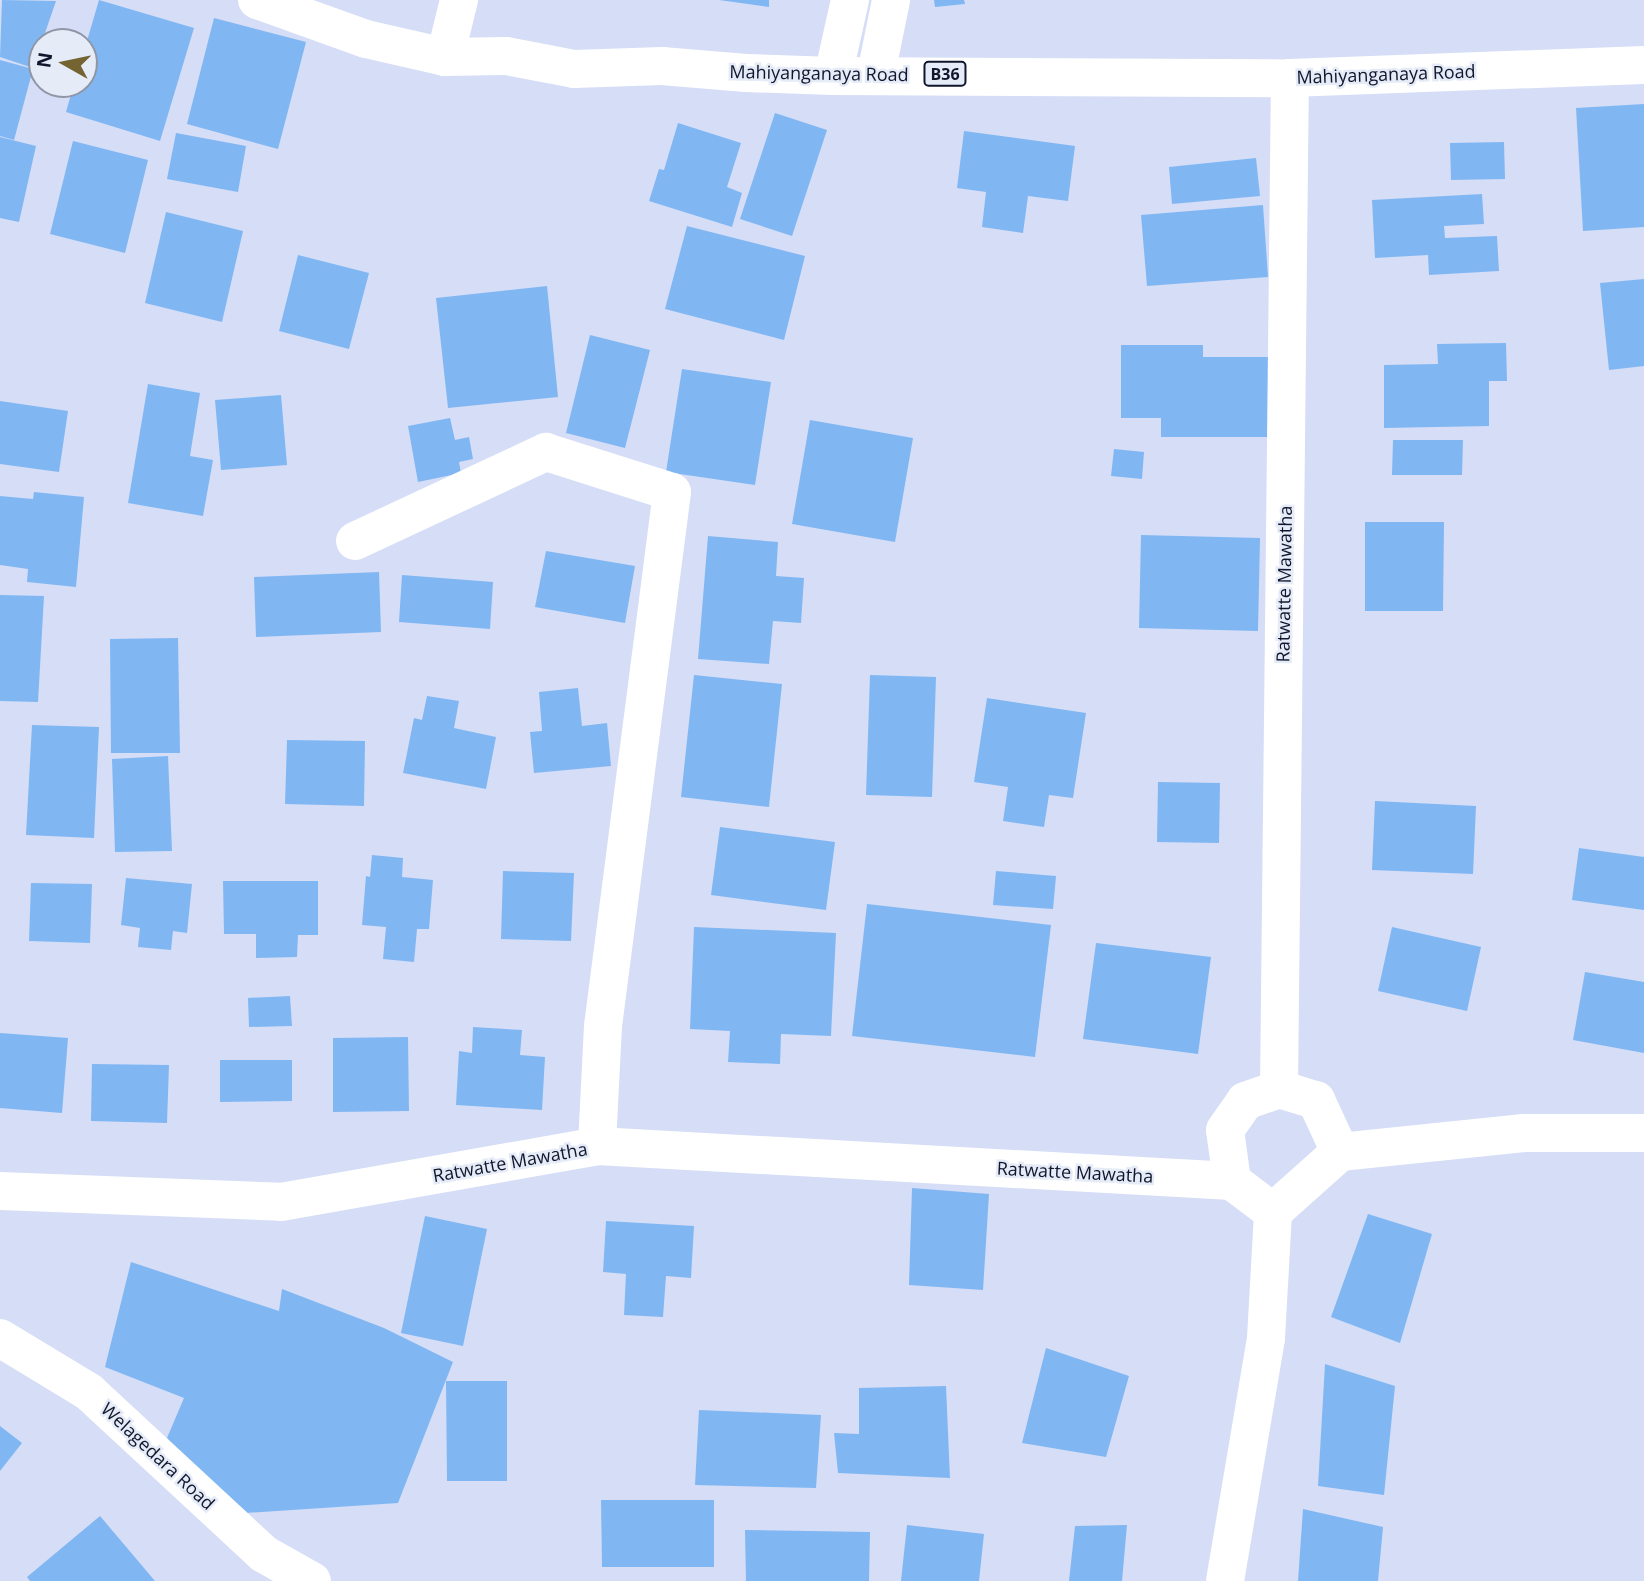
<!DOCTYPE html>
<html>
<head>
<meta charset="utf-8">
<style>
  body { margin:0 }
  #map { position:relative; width:1644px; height:1581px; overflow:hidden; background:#d5ddf7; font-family:"Open Sans",sans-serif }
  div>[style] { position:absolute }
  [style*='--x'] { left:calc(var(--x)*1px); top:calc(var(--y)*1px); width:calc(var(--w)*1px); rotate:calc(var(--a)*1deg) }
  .building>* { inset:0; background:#80b7f3 }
  .minor>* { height:38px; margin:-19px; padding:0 19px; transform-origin:19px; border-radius:19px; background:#fff }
  .major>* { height:38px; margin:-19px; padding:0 19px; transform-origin:19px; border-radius:19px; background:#fff }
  span { translate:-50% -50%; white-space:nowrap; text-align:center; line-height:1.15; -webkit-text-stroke:5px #e6ebf8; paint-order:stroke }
  .shield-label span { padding:2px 5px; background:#e6ebf8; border:2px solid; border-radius:5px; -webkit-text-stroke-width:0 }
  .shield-label { font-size:16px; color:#10162c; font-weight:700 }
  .street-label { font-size:18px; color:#10162c }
  .north { position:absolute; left:28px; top:28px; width:70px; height:70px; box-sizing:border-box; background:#e6ebf8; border:2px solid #9096a6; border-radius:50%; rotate:279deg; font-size:19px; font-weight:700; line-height:28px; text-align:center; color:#10162c }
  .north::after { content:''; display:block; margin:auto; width:24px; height:32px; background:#746432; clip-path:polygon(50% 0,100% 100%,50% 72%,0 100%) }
</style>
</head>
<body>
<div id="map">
  <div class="building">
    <i style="clip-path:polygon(2px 0,56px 1px,33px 68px,0 57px)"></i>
    <i style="clip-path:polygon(99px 0,194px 28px,160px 141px,66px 112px,74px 84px,84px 84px,84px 51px)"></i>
    <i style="clip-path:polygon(719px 0,769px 0,769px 7px)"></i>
    <i style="clip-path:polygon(934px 0,964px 0,965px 4px,935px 7px)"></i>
    <i style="clip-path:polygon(214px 18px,306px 42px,278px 149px,187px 124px)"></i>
    <i style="clip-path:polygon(0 60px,33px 69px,14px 140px,0 136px)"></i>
    <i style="clip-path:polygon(1644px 104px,1644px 227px,1583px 231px,1576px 108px)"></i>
    <i style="clip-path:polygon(775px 113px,827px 130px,792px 236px,740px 219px)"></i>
    <i style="clip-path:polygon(678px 123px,741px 143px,727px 187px,742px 193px,732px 227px,649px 201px,659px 169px,664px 170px)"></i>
    <i style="clip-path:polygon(964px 131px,1075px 146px,1068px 201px,1028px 196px,1023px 233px,982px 227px,986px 192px,957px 188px)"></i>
    <i style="clip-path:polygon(176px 133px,246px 146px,238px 192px,167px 179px)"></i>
    <i style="clip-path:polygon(0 137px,36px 146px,19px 222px,0 218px)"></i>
    <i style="clip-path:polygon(73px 141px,148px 160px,125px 253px,50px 234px)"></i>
    <i style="clip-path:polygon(1504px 142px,1505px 179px,1451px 180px,1450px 143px)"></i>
    <i style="clip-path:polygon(1256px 158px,1260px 196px,1172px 204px,1169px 167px)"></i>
    <i style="clip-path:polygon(1482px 194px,1484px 224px,1444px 226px,1445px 238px,1497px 236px,1499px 271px,1429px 275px,1428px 255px,1375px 258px,1372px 200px)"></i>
    <i style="clip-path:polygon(1263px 205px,1268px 277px,1147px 286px,1141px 215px)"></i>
    <i style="clip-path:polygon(166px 212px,243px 231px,222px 322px,145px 303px)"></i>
    <i style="clip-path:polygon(687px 226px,805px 256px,784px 340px,665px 309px)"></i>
    <i style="clip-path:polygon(298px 255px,369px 273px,349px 349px,279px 331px)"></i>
    <i style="clip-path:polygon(1644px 279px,1644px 366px,1609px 370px,1600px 283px)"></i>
    <i style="clip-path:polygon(547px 286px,558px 397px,448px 408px,436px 298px)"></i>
    <i style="clip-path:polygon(590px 335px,650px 350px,625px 448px,566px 433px)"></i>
    <i style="clip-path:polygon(1506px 343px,1507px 381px,1489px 381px,1489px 426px,1384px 428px,1384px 365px,1438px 364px,1437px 344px)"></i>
    <i style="clip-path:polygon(1121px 345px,1203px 345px,1203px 357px,1276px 357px,1276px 437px,1161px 437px,1161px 418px,1121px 418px)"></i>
    <i style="clip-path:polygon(682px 369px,771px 382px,755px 485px,666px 472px)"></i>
    <i style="clip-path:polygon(148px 384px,200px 393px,190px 456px,213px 460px,203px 516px,128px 503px)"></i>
    <i style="clip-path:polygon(281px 395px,287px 465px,221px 470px,215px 400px)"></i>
    <i style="clip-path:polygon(0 401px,68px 411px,59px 472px,0 464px)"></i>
    <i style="clip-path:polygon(450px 418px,455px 440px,469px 437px,473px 459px,459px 462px,461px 473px,418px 482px,408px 426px)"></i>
    <i style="clip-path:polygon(810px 420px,913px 438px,895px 542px,792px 524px)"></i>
    <i style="clip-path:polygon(1393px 440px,1463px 440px,1462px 475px,1392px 475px)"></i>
    <i style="clip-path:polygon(1114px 449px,1144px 452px,1142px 479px,1111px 476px)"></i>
    <i style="clip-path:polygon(34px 492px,84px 497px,76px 587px,27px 582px,28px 569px,0 565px,0 496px,33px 499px)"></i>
    <i style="clip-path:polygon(1365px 522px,1444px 522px,1443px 611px,1365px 611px)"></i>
    <i style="clip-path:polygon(1141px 535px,1260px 538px,1258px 631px,1139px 628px)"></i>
    <i style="clip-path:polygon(708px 536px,778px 542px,776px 576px,804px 578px,801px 623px,773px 621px,769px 664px,698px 659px)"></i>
    <i style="clip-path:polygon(546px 551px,635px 566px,625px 623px,535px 607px)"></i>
    <i style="clip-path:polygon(379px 572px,381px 632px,256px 637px,254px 577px)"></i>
    <i style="clip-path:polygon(402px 575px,493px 582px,490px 629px,399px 622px)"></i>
    <i style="clip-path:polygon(0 595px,44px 596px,38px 702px,0 701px)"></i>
    <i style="clip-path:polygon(178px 638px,180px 753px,111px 753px,110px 639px)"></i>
    <i style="clip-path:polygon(694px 675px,782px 684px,769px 807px,681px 797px)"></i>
    <i style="clip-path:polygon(870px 675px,936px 677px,932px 797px,866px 795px)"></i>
    <i style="clip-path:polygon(578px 688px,582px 726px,607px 723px,611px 766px,534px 773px,530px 732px,542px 731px,539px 692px)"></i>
    <i style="clip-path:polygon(427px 696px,459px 701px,454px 728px,496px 737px,486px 789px,403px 773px,414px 718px,422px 720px)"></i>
    <i style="clip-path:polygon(987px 698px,1086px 713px,1073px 798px,1049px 795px,1044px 827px,1003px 821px,1008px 787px,974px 782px)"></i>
    <i style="clip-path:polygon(32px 725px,99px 727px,94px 838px,26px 835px)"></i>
    <i style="clip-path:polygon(287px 740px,365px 741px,364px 806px,285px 804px)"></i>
    <i style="clip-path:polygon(168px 756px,172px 851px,115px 852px,112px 759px)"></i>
    <i style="clip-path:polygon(1158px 782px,1220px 783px,1219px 843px,1157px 842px)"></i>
    <i style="clip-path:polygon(1375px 801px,1476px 806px,1473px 874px,1372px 870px)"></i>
    <i style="clip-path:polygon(720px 827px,835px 842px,826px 910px,711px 895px)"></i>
    <i style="clip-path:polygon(1579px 848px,1644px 857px,1644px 910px,1572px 900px)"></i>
    <i style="clip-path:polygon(372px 855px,403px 858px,402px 877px,433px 880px,429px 929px,417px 929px,414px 962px,383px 959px,386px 927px,362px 925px,366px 876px,370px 877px)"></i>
    <i style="clip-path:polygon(503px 871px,574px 873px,571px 941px,501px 939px)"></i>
    <i style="clip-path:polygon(996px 871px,1056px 876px,1053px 909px,993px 905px)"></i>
    <i style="clip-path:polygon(126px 878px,192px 884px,187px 933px,173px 931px,171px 950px,138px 947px,140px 928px,121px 925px)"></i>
    <i style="clip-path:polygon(223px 881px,318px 881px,318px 935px,298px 935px,297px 957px,256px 958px,256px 934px,224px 934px)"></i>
    <i style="clip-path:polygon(31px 883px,92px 884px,90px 943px,29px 941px)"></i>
    <i style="clip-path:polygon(867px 904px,1051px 925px,1035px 1057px,852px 1036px)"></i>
    <i style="clip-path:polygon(694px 927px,836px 933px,831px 1036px,781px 1034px,780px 1064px,728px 1062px,730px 1031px,690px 1029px)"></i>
    <i style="clip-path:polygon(1392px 927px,1481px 947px,1467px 1011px,1378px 991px)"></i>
    <i style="clip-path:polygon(1096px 943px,1211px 957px,1198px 1054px,1083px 1039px)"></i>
    <i style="clip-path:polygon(1585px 972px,1644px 982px,1644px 1053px,1573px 1040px)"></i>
    <i style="clip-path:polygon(290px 996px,292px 1026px,249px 1027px,248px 998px)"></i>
    <i style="clip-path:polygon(473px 1027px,522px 1030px,520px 1055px,545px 1057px,542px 1110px,456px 1105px,459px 1051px,472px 1053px)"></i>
    <i style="clip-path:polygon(0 1033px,68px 1038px,62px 1113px,0 1108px)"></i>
    <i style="clip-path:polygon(408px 1037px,409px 1111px,333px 1112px,333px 1038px)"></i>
    <i style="clip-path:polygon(220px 1060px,292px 1060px,292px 1101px,220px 1102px)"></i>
    <i style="clip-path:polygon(92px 1064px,169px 1065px,167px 1123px,91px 1121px)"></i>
    <i style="clip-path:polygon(912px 1188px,989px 1194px,983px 1290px,909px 1285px)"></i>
    <i style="clip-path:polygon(1368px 1214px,1432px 1234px,1400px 1343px,1331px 1317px)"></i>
    <i style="clip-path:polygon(425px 1216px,487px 1229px,463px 1346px,401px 1333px)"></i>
    <i style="clip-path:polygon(606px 1221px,694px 1226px,691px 1278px,666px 1276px,663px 1317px,624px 1315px,626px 1274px,603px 1272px)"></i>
    <i style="clip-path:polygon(131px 1262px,279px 1311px,282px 1289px,384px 1328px,453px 1362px,398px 1503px,231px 1514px,167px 1438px,184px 1398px,105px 1367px)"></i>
    <i style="clip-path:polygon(1046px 1348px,1129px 1376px,1106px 1457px,1022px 1443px)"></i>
    <i style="clip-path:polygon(1325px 1364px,1395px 1386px,1384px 1495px,1318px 1486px)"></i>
    <i style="clip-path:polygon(446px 1381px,507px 1381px,507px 1481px,447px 1481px)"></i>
    <i style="clip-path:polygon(946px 1386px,950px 1478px,838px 1473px,834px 1433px,859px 1434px,859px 1388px)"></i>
    <i style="clip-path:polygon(699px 1410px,821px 1415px,816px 1488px,695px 1485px)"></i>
    <i style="clip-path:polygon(0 1426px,22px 1443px,0 1471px)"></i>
    <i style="clip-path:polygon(601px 1500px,714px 1500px,714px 1567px,602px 1567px)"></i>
    <i style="clip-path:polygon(1303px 1509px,1383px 1527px,1378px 1581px,1298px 1581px)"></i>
    <i style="clip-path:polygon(100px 1516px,155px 1581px,30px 1581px,27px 1577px)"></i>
    <i style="clip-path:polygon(907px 1525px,984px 1534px,979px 1581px,901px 1581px)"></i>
    <i style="clip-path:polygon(1127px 1525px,1122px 1581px,1069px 1581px,1075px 1526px)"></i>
    <i style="clip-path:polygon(745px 1530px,870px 1532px,869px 1581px,746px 1581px)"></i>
  </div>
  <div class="minor">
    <i style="--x:445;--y:57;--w:59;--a:-76.2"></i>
    <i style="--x:876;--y:74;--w:76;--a:-78.5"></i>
    <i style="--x:833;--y:76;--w:78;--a:-77.4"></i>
    <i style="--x:355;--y:541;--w:211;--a:-25"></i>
    <i style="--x:546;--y:452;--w:132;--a:17.6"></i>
    <i style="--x:672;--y:492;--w:538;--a:97.36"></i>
    <i style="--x:603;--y:1026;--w:120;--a:92.9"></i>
    <i style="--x:1279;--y:1089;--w:1011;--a:-89.38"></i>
    <i style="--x:1279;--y:1089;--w:39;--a:17"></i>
    <i style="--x:1316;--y:1100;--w:57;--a:65.2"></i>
    <i style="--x:1340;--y:1152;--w:90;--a:138.2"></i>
    <i style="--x:1273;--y:1212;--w:51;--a:-142.9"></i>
    <i style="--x:1232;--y:1181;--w:51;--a:-97.8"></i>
    <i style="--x:1225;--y:1130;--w:35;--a:-55"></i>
    <i style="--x:1245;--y:1101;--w:36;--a:-19"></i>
    <i style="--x:1340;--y:1152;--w:185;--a:-5.9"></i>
    <i style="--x:1524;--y:1133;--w:120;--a:0"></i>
    <i style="--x:0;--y:1191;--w:281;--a:2.2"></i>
    <i style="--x:281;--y:1202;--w:321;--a:-10"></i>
    <i style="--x:597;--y:1146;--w:636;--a:3.15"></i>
    <i style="--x:0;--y:1338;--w:104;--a:31.2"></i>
    <i style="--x:89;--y:1392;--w:238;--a:42.8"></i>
    <i style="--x:264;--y:1554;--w:55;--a:29.4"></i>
    <i style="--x:1225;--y:1581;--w:246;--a:-80.4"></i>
    <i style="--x:1266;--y:1338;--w:126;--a:-86.8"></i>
  </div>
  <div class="major">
    <i style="--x:257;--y:0;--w:116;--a:19.7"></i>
    <i style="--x:366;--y:39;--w:81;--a:12.8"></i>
    <i style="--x:445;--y:57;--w:61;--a:-0.9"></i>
    <i style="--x:506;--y:56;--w:69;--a:10.8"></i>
    <i style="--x:574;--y:69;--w:88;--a:-2"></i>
    <i style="--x:662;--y:66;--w:84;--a:4.8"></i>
    <i style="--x:746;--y:73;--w:87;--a:2"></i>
    <i style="--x:833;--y:76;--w:457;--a:0.3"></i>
    <i style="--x:1290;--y:78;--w:354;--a:-2.1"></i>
  </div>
  <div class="shield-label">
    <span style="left:945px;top:74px">B36</span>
  </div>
  <div class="street-label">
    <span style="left:819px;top:73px;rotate:1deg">Mahiyanganaya Road</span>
    <span style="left:1386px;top:74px;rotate:-2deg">Mahiyanganaya Road</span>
    <span style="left:1284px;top:584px;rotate:-89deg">Ratwatte Mawatha</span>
    <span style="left:510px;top:1162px;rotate:-10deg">Ratwatte Mawatha</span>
    <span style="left:1075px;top:1172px;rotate:3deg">Ratwatte Mawatha</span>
    <span style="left:158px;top:1456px;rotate:43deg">Welagedara Road</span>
  </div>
  <div class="north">N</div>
</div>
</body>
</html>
